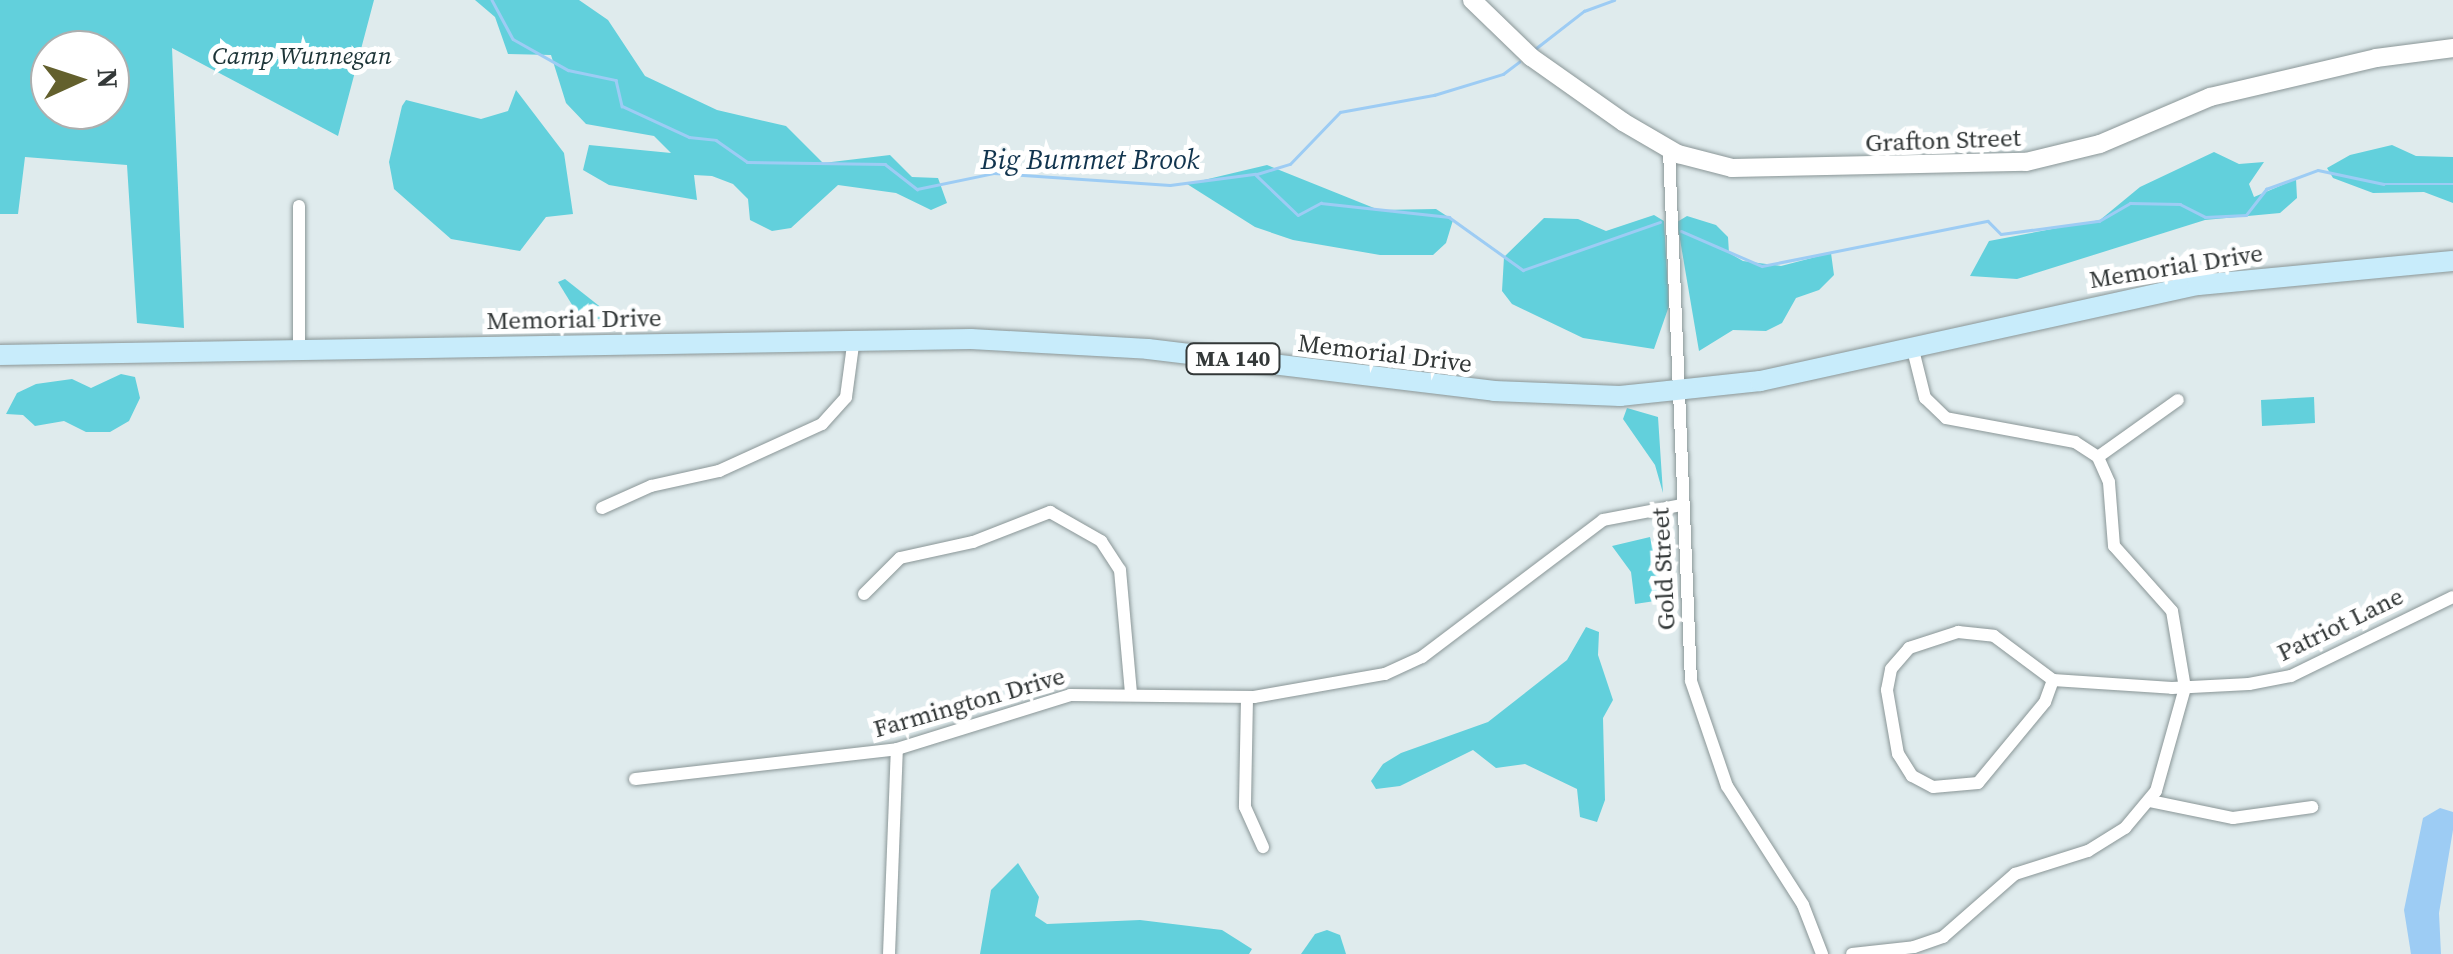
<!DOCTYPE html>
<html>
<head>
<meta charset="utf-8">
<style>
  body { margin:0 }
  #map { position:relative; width:2453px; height:954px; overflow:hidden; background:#dfebed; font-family:"Source Serif 4",serif }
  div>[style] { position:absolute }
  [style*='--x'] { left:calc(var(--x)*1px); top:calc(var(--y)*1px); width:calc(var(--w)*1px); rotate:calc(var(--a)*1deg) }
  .green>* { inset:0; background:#62d0dc }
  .water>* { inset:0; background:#9dccf4 }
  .stream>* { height:2.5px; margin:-1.25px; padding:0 1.25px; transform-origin:1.25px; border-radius:1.25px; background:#9dccf4 }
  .roads { filter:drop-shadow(0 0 2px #8a9697) drop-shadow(0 0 2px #8a9697) }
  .street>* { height:12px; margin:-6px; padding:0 6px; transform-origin:6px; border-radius:6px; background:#fff }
  .secondary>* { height:18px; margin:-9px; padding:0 9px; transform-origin:9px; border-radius:9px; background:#fff }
  .primary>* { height:20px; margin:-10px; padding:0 10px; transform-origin:10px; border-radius:10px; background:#c8ecfb }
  span { translate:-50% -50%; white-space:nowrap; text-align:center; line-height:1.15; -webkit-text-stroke:10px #fff; paint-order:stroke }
  .shield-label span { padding:2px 8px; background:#fff; border:2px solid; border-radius:8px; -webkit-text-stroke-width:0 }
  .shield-label { font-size:22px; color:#333838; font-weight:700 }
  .park-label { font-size:25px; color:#1c3437; font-style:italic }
  .street-label { font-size:25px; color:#333838 }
  .water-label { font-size:28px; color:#11344e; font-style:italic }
  .north { position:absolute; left:30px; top:30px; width:100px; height:100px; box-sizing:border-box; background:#fff; border:2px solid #adafaf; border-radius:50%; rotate:87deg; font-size:28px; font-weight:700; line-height:40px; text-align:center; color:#333838 }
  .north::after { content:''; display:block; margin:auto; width:35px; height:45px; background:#63602d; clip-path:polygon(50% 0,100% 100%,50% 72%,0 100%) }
</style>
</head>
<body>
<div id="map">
  <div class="green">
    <i style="clip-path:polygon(evenodd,0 0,374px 0,338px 136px,172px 48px,184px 328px,137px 323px,127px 165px,25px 157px,18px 214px,0 214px,0 0,110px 50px,110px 110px,50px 110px,50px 50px,110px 50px)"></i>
    <i style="clip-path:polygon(475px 0,579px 0,608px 20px,645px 76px,717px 110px,786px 126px,823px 163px,890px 155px,912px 177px,938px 178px,947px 203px,931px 210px,896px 193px,838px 185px,791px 228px,772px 231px,750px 220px,748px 199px,733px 184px,712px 176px,694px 175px,697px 200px,609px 185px,583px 170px,589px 145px,671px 153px,654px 136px,586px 124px,566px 103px,551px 55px,508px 54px,495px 17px)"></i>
    <i style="clip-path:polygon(516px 90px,564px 153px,573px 214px,546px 217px,520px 251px,451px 239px,394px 189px,389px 162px,402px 106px,406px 100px,481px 119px,508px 111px)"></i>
    <i style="clip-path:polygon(2392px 145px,2416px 156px,2453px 157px,2453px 203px,2424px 192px,2373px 193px,2333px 178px,2327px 168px,2350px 155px)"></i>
    <i style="clip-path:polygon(2214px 152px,2239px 164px,2264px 162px,2249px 184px,2254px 197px,2296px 179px,2297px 198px,2280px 213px,2205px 220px,2017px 279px,1970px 276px,1989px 241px,2100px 220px,2140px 187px)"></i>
    <i style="clip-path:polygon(1267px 165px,1379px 210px,1436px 209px,1453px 220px,1446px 243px,1433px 255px,1380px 255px,1293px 240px,1255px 227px,1187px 184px)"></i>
    <i style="clip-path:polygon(1654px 215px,1664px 221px,1669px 306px,1654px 349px,1583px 338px,1512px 304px,1502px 291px,1504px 257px,1544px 218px,1578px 219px,1606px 231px)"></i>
    <i style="clip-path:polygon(1687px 216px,1716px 225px,1728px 237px,1729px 253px,1743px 261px,1781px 266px,1831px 253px,1834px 275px,1819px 290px,1796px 298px,1782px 323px,1766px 331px,1733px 330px,1699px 351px,1677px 222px)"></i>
    <i style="clip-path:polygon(565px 279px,603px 309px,606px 318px,582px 321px,558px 282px)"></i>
    <i style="clip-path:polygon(121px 374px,135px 377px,140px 398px,129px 421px,110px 432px,86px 432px,64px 421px,35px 426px,23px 415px,6px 414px,17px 393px,36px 384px,72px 379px,91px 388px)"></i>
    <i style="clip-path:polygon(2314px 397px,2315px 423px,2262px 426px,2261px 400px)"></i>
    <i style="clip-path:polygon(1627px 408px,1658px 417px,1663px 493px,1655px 465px,1623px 419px)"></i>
    <i style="clip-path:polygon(1650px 537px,1663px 591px,1655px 601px,1635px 604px,1631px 572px,1612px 546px)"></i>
    <i style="clip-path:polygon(1586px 627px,1599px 632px,1598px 655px,1613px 700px,1603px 718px,1605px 800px,1597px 822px,1580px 817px,1577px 789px,1525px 764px,1496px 768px,1473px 750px,1400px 786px,1376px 789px,1371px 781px,1383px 764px,1401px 753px,1488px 722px,1567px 660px)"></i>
    <i style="clip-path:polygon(1018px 863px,1039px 897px,1035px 916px,1047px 924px,1140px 920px,1222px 930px,1252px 949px,1249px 954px,980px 954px,991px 890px)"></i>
    <i style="clip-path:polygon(1327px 930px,1340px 935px,1346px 954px,1301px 954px,1315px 934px)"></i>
  </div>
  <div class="water">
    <i style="clip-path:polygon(2440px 808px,2453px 812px,2453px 830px,2439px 913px,2441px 954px,2411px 954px,2404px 910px,2423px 818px)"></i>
  </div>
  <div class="stream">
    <i style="--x:492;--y:0;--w:44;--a:61.7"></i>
    <i style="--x:513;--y:39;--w:63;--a:29.4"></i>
    <i style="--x:568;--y:70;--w:49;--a:11.8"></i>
    <i style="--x:616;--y:80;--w:27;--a:77"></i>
    <i style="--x:622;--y:106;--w:74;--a:24.8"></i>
    <i style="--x:689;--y:137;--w:27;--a:6"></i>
    <i style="--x:716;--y:140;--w:38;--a:35"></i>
    <i style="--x:747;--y:162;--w:138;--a:0.8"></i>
    <i style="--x:885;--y:164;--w:41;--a:38"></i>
    <i style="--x:917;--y:189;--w:79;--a:-11.7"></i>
    <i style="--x:994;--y:173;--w:176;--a:3.9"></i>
    <i style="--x:1170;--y:185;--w:86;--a:-7.4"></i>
    <i style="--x:1255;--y:174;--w:59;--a:43.6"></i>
    <i style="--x:1298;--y:215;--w:26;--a:-28"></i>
    <i style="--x:1321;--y:203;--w:129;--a:6.2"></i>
    <i style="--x:1449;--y:217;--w:91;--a:35.6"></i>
    <i style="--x:1523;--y:270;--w:145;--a:-19.3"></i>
    <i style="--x:1535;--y:49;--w:62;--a:-37.8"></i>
    <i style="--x:1584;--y:11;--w:32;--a:-20"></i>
    <i style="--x:1257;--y:174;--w:34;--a:-17"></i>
    <i style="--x:1290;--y:164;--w:72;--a:-46.1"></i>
    <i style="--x:1340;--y:112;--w:96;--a:-10.3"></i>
    <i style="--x:1434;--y:95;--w:72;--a:-16.9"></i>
    <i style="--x:1503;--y:74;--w:20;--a:-37"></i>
    <i style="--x:1681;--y:231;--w:88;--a:23.4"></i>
    <i style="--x:1762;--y:266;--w:230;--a:-11.3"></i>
    <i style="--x:1988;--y:221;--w:18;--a:45"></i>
    <i style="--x:2001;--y:234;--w:99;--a:-7.6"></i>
    <i style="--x:2099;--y:221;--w:36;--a:-30"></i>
    <i style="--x:2130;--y:203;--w:50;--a:1.1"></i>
    <i style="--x:2180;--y:204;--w:28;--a:27"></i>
    <i style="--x:2205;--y:217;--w:41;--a:-2.8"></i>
    <i style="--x:2246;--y:215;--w:33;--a:-52"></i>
    <i style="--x:2266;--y:189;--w:55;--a:-20.1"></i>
    <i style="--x:2318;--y:170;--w:67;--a:12"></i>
    <i style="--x:2384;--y:184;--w:69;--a:0"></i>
  </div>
  <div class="roads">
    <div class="street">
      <i style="--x:1669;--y:150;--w:531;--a:87.63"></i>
      <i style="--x:1691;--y:681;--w:111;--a:71.1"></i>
      <i style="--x:1727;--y:786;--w:141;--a:57.4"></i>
      <i style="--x:1803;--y:905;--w:53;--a:68.8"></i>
      <i style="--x:299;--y:206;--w:143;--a:90"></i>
      <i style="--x:2098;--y:457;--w:98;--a:-35.5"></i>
      <i style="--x:602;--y:508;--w:54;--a:-24.2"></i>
      <i style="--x:651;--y:486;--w:70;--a:-12.4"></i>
      <i style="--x:719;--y:471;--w:113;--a:-24.5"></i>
      <i style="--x:822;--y:424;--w:36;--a:-48"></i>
      <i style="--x:846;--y:397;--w:60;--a:-82.3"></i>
      <i style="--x:864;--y:594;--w:51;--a:-45"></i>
      <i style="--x:900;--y:558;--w:75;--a:-12.4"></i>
      <i style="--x:973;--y:542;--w:83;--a:-21.3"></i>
      <i style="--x:1050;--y:512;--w:59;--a:29.6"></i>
      <i style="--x:1101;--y:541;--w:35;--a:57"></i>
      <i style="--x:1120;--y:570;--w:124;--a:84.9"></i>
      <i style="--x:2053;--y:680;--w:23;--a:110"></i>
      <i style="--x:2045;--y:702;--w:105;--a:129.6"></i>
      <i style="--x:1978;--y:783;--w:45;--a:174.9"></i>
      <i style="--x:1933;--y:787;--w:24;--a:-152"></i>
      <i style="--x:1912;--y:776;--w:26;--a:-122"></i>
      <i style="--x:1898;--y:754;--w:65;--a:-99.8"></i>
      <i style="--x:1887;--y:690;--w:21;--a:-79"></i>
      <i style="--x:1891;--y:669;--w:28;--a:-49"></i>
      <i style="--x:1909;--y:648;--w:52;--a:-18.1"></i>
      <i style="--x:1958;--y:632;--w:36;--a:6"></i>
      <i style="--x:1994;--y:636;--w:74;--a:36.7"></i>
      <i style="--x:2053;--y:680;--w:119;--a:3.8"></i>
      <i style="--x:2172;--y:688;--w:77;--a:-3"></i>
      <i style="--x:2249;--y:684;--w:43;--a:-10.8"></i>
      <i style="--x:2291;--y:676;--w:180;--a:-26"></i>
      <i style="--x:1247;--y:698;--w:109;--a:91.1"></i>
      <i style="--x:1245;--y:807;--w:44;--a:65.8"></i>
      <i style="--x:635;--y:779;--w:264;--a:-6.5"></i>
      <i style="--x:897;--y:749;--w:181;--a:-17.3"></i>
      <i style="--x:1070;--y:695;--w:184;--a:0.6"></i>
      <i style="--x:1254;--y:697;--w:133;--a:-10"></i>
      <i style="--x:1385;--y:674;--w:41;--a:-24.7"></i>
      <i style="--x:1422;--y:657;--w:227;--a:-37.1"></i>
      <i style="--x:1603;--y:520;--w:80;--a:-10.8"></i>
      <i style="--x:2150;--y:801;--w:85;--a:11.6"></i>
      <i style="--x:2233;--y:818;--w:80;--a:-7.9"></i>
      <i style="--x:889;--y:954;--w:205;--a:-87.8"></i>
      <i style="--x:1852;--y:954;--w:62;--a:-6.4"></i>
      <i style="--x:1914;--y:947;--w:31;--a:-19"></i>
      <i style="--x:1943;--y:937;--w:96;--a:-41.2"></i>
      <i style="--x:2015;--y:874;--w:77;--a:-17.5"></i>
      <i style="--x:2088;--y:851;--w:44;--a:-31.9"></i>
      <i style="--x:2125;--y:828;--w:48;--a:-50"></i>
      <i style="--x:2156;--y:791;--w:107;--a:-74.3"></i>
      <i style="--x:2185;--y:688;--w:78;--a:-99.6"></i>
      <i style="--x:2172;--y:611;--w:87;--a:-131.7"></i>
      <i style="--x:2114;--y:546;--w:64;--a:-94.5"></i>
      <i style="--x:2109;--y:482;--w:27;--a:-114"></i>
      <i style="--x:2098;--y:457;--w:27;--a:-147"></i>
      <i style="--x:2075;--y:442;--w:131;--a:-169.5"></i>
      <i style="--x:1946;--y:418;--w:29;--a:-136"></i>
      <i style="--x:1925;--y:398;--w:54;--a:-104"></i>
    </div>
    <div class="secondary">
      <i style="--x:1472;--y:0;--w:82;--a:44"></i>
      <i style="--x:1531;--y:57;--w:113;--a:35.2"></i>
      <i style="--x:1623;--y:122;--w:64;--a:30.2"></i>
      <i style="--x:1678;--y:154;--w:56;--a:14.5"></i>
      <i style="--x:1732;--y:168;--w:294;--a:-1.2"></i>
      <i style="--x:2026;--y:162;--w:76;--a:-13.7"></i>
      <i style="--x:2100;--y:144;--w:120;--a:-23.1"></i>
      <i style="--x:2210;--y:97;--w:171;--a:-13.2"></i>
      <i style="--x:2376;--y:58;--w:78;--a:-7.4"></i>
    </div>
    <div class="primary">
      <i style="--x:0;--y:355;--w:971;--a:-0.94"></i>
      <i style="--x:971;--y:339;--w:177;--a:3.2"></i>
      <i style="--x:1148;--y:349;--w:349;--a:6.9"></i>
      <i style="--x:1494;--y:391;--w:126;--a:2.3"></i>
      <i style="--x:1620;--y:396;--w:141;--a:-6.1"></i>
      <i style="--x:1760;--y:381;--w:448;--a:-12.4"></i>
      <i style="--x:2198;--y:285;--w:256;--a:-5.4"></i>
    </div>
  </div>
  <div class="shield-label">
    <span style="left:1233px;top:359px">MA 140</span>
  </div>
  <div class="park-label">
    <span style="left:302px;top:55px">Camp Wunnegan</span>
  </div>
  <div class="street-label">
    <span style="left:1943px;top:140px;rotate:-2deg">Grafton Street</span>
    <span style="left:2176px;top:266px;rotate:-9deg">Memorial Drive</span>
    <span style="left:574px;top:319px;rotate:-1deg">Memorial Drive</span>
    <span style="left:1385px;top:353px;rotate:7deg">Memorial Drive</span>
    <span style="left:1663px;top:569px;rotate:-93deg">Gold Street</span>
    <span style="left:2340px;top:624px;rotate:-26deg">Patriot Lane</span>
    <span style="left:969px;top:702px;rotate:-16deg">Farmington Drive</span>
  </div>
  <div class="water-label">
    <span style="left:1090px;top:159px">Big Bummet Brook</span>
  </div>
  <div class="north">N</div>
</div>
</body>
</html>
